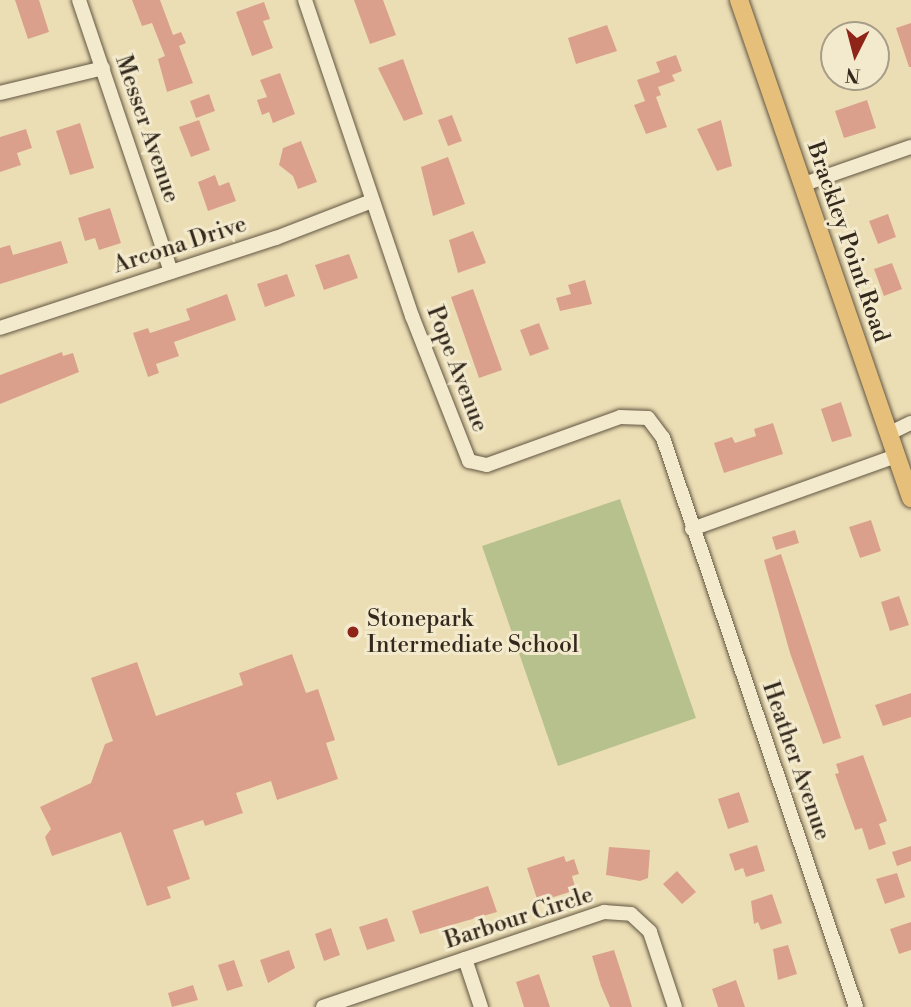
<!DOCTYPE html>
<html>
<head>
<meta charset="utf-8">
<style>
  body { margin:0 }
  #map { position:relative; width:911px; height:1007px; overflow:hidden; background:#ecdeb4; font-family:"Libre Bodoni",serif }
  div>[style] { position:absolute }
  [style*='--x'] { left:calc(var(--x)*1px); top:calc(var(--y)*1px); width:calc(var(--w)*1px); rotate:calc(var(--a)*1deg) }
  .green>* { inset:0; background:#b7c18e }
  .building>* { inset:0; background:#dba08c }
  .roads { filter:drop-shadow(0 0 2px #615642) drop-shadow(0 0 2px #615642) }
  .minor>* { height:14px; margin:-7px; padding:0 7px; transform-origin:7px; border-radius:7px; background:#f3eace }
  .major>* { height:18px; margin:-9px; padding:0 9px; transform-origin:9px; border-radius:9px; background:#e6bf7a }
  .dots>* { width:19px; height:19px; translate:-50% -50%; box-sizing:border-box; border:4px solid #f3eace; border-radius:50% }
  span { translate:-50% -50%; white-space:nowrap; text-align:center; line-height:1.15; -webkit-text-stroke:6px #f3eace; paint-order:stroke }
  .street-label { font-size:23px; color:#33281c }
  .poi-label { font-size:23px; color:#33281c }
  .left { translate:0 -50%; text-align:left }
  .north { position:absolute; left:820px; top:21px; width:70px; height:70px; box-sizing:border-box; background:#f3eace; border:2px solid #a69c87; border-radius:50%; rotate:186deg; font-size:19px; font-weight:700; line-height:28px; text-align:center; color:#33281c }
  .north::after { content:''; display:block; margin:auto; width:24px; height:32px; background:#8f2418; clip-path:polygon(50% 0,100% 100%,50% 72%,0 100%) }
</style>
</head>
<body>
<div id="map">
  <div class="green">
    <i style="clip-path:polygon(620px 499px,696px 718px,558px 766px,482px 546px)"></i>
  </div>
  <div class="building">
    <i style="clip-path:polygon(15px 0,39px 0,49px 32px,28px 39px)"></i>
    <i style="clip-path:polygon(132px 0,160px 0,173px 35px,181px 32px,186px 43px,179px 46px,193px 83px,167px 92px,158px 59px,165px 56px,152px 23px,142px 26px)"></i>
    <i style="clip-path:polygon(354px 0,383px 0,396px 35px,370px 44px)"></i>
    <i style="clip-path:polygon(264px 2px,270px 19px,263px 21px,273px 48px,252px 56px,236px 12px)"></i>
    <i style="clip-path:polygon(911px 23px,911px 67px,909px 67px,896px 28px)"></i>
    <i style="clip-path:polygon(607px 25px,617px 51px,576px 64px,568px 38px)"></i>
    <i style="clip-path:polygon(676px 55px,682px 71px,672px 75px,675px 81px,658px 87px,661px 95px,656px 97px,667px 127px,646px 134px,634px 105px,645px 101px,637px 80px,660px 72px,656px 62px)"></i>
    <i style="clip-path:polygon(403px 59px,423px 114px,404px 121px,378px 68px)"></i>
    <i style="clip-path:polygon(280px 73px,295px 114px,273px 123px,269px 112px,262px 115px,257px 100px,267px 97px,260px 80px)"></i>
    <i style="clip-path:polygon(209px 94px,215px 111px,196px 118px,190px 101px)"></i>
    <i style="clip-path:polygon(867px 100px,876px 128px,844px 138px,835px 111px)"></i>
    <i style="clip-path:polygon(452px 115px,462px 141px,448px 146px,438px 120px)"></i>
    <i style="clip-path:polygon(199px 120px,210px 150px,191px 157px,179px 127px)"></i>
    <i style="clip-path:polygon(721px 120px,732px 166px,717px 171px,697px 129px)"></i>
    <i style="clip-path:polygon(80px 123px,94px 168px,70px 175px,56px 131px)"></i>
    <i style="clip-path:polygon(26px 129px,32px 148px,17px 153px,21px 165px,0 172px,0 137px)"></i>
    <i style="clip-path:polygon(301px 141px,317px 182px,298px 189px,293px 176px,279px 165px,283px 148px)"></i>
    <i style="clip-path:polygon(448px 157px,465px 204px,433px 216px,421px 167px)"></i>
    <i style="clip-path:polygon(215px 175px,219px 186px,229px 182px,236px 201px,208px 211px,198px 182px)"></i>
    <i style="clip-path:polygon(110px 208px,121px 243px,99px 250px,95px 238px,85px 241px,78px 218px)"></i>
    <i style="clip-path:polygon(888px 214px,896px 237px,878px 244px,869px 221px)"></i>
    <i style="clip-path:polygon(473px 231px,486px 263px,458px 273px,449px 240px)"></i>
    <i style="clip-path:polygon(61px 241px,68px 263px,0 284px,0 248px,10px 245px,13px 255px)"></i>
    <i style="clip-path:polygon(349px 254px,358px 278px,324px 290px,315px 265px)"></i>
    <i style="clip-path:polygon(892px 263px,902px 289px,884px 296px,874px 269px)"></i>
    <i style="clip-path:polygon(287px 274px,295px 296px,265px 307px,257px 284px)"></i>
    <i style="clip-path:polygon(585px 280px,592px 304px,560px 311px,556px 298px,571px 294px,568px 285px)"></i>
    <i style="clip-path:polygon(473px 289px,502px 370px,479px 378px,451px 297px)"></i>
    <i style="clip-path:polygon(227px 294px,236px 320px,174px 342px,179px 356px,156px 364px,159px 373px,148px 377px,133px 333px,148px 328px,150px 333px,190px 320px,186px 309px)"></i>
    <i style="clip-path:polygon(539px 323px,549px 349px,530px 356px,520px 330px)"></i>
    <i style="clip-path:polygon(62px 352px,63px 356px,73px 353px,79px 372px,0 404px,0 375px)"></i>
    <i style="clip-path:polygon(841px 402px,852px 436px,832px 442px,821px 409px)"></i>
    <i style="clip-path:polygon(773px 423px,783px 454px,724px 473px,714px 443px,732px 437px,735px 443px,756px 436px,754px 429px)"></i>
    <i style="clip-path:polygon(871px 520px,881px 551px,860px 558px,849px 527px)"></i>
    <i style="clip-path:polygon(795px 530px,799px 543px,776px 550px,772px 537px)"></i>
    <i style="clip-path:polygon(781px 554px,841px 738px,823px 744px,790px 653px,764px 560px)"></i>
    <i style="clip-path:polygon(899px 596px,909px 625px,890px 631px,881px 602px)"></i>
    <i style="clip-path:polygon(292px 654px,306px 693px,318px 689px,335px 740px,326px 743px,338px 779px,277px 800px,271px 781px,236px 793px,243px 813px,205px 826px,203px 820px,173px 830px,190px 879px,167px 887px,171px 898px,147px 906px,121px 832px,52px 856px,45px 837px,51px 829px,40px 807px,91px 783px,105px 744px,113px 741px,91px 678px,137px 662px,156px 716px,243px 685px,239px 673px)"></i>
    <i style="clip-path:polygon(911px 693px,911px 717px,883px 726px,875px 705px)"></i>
    <i style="clip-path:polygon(863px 755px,887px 821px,879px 824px,886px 844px,869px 850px,862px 828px,855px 830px,835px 774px,839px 773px,836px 764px)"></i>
    <i style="clip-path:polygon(739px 792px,749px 822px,728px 829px,718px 799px)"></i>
    <i style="clip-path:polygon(757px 845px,765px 871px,746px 877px,743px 868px,735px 871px,729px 854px)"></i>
    <i style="clip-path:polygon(911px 846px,911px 861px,897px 866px,892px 852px)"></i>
    <i style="clip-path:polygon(609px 847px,650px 850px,648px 878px,640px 881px,606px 875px)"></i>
    <i style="clip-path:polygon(564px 856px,566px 862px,574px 859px,579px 874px,572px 876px,576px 890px,538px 902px,527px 868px)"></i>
    <i style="clip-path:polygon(677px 871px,696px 892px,682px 904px,663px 884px)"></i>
    <i style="clip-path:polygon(897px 873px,905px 897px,885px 904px,876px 879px)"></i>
    <i style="clip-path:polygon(488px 886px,497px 912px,420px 934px,412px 911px)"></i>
    <i style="clip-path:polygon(772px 894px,782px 923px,761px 930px,758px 922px,754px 924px,751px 901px)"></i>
    <i style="clip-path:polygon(387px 918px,395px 941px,367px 950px,359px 927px)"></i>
    <i style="clip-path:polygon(911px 922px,911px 950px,899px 954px,890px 929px)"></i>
    <i style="clip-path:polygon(331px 928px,340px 955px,324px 961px,315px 934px)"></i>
    <i style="clip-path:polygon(788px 945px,797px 974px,778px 980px,773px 949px)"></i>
    <i style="clip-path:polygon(289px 950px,295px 968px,268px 983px,260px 960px)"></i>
    <i style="clip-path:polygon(614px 950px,627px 990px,632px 1007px,610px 1007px,601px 986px,592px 956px)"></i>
    <i style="clip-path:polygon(234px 960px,243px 986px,227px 991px,218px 965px)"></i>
    <i style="clip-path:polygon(539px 974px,550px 1007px,524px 1007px,516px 982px)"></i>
    <i style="clip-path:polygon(736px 980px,745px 1007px,718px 1007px,712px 989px)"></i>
    <i style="clip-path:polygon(193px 985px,198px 1000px,172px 1007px,168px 993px)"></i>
  </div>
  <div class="roads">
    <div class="minor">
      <i style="--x:79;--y:0;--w:287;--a:71.3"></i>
      <i style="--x:305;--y:0;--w:334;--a:71.3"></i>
      <i style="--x:412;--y:316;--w:156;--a:68.5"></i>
      <i style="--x:469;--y:461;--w:18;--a:13"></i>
      <i style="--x:487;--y:465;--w:141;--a:-19.8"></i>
      <i style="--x:620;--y:417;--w:28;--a:2"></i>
      <i style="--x:648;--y:418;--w:25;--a:53"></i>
      <i style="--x:663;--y:438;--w:601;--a:71.26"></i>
      <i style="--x:0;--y:93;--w:106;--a:-13.6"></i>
      <i style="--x:804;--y:184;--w:113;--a:-19.1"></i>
      <i style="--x:0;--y:328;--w:290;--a:-18.1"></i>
      <i style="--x:276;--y:238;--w:103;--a:-21.1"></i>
      <i style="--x:888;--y:434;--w:25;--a:-26"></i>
      <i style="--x:692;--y:529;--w:217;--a:-19.7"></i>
      <i style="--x:465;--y:959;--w:51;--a:71.6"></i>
      <i style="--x:323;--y:1007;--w:297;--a:-18.7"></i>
      <i style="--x:604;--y:912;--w:27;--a:4"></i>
      <i style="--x:631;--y:914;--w:26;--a:43"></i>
      <i style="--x:650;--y:932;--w:79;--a:71.6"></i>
    </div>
    <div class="major">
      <i style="--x:739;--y:0;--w:527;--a:70.95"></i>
    </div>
  </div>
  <div class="dots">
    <i style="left:353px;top:632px;background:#8f2418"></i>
  </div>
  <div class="street-label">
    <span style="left:147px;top:129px;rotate:71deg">Messer Avenue</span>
    <span style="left:848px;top:242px;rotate:71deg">Brackley Point Road</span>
    <span style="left:180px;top:245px;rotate:-18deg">Arcona Drive</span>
    <span style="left:457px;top:369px;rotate:69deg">Pope Avenue</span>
    <span style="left:796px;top:761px;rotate:71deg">Heather Avenue</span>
    <span style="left:519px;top:918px;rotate:-18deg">Barbour Circle</span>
  </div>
  <div class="poi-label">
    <span class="left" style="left:367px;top:632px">Stonepark<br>Intermediate School</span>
  </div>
  <div class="north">N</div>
</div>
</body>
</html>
